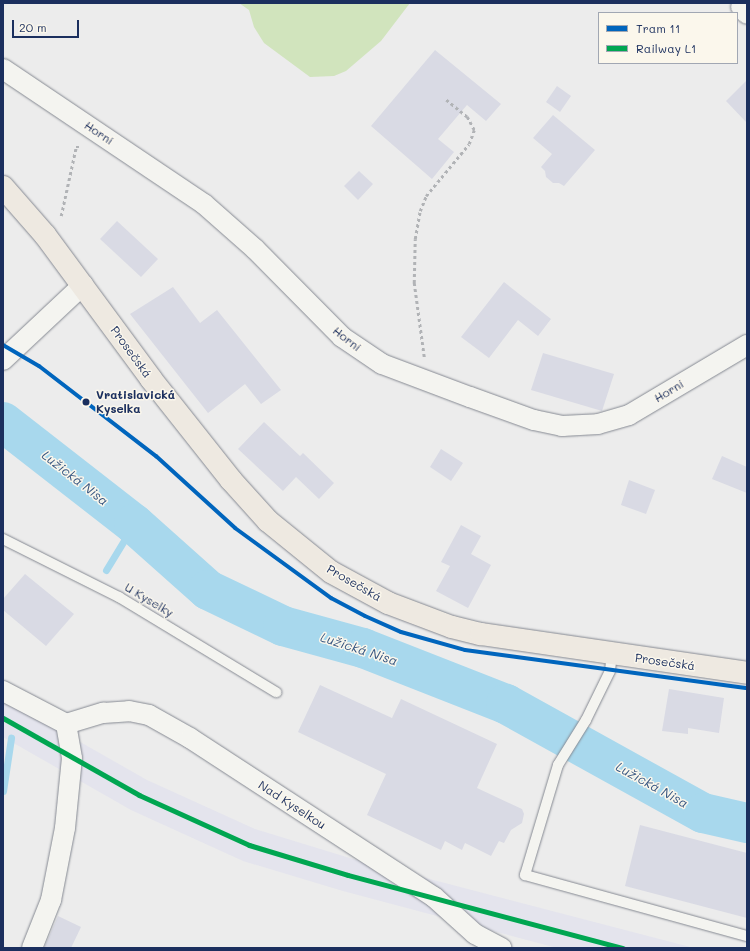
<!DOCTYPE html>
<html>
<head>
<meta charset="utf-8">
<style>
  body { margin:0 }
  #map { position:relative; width:750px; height:951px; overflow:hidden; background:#ececec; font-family:Mali,sans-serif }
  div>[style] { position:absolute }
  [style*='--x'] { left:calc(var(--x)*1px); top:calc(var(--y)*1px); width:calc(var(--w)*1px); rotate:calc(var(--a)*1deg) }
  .built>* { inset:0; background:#e4e4ed }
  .green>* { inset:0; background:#d1e4bd }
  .stream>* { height:7px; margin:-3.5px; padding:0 3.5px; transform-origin:3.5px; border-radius:3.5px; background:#a8d8ed }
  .river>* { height:40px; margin:-20px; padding:0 20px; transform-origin:20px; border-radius:20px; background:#a8d8ed }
  .building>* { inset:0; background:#d9dae4 }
  .path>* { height:2.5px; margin-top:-1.25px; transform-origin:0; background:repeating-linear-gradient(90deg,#b1b3b6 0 3px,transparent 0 6px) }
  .roads { filter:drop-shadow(0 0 1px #858992) drop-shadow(0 0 1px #858992) }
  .lane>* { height:10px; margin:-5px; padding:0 5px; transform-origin:5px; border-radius:5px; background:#f4f4f0 }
  .street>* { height:20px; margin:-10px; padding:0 10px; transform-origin:10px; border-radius:10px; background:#f4f4f0 }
  .primary>* { height:22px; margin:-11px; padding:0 11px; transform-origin:11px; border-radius:11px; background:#eee9e1 }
  .rail-1>* { height:5px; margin:-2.5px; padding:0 2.5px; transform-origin:2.5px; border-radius:2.5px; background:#00a651 }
  .tram-1>* { height:4px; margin:-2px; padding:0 2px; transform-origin:2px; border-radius:2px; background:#0065bd }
  .dots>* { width:11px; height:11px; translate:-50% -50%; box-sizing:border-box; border:2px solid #fbf7ec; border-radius:50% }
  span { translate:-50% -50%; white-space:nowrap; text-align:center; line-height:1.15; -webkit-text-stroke:3px #fbf7ec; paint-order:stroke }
  .street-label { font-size:12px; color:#1b2f5e }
  .stop-label { font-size:12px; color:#1b2f5e; font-weight:700 }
  .left { translate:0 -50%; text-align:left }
  .water-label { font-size:13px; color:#375782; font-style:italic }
  .frame { position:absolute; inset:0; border:4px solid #1b2f5e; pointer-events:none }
  .legend { position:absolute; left:598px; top:12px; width:140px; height:52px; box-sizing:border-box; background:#fbf7ec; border:1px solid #a1a7b3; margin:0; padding:5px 7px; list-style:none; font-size:12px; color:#1b2f5e }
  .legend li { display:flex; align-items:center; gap:8px; height:20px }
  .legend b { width:20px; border:1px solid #a1a7b3 }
  .scale { position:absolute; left:12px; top:20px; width:67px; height:18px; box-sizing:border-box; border:2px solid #1b2f5e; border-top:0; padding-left:5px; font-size:12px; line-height:14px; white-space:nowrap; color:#1b2f5e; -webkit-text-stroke:3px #fbf7ec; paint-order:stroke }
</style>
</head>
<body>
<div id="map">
  <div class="built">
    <i style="clip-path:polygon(3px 698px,147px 780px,255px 829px,353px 859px,694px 948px,557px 948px,343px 891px,243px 861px,131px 810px,3px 737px)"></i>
  </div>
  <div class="green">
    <i style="clip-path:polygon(239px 3px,410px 3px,381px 41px,346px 71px,334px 76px,310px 77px,264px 43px,254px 27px,249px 10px)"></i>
  </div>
  <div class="stream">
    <i style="--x:106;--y:570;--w:54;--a:-58.7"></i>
    <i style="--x:3;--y:791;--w:54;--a:-81.4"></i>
  </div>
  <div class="river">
    <i style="--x:3;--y:422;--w:166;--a:37.9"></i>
    <i style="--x:134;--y:524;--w:99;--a:41.7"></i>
    <i style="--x:208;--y:590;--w:83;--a:25.6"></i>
    <i style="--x:283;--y:626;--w:83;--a:15.4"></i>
    <i style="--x:363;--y:648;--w:154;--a:21.4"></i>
    <i style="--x:506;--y:704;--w:225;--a:29"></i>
    <i style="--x:703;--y:813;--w:45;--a:12.8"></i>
  </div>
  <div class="building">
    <i style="clip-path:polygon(435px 50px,501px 104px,486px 121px,467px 105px,438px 139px,454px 152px,432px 179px,371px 126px)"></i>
    <i style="clip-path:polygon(747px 80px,747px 123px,726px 101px)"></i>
    <i style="clip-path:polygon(557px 86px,571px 96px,560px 112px,546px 102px)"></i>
    <i style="clip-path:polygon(553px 115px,595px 150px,564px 186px,559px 183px,553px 183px,546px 177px,545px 171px,541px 167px,552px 154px,533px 138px)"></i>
    <i style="clip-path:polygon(359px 171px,373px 184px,358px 200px,344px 186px)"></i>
    <i style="clip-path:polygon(117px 221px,158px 259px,141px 277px,100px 239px)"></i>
    <i style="clip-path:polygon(504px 282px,551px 319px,538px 336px,518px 320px,489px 358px,461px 337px)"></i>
    <i style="clip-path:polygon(173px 287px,200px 323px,217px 310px,281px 390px,261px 404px,245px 384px,208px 413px,130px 314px)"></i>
    <i style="clip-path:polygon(543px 353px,614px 374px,602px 411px,531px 390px)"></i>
    <i style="clip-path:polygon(264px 422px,300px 456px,303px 453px,334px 483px,319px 499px,296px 477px,283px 491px,238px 449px)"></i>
    <i style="clip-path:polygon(441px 449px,463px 463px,451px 481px,430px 467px)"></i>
    <i style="clip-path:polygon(722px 456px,747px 467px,747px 493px,712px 479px)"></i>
    <i style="clip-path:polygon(629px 480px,655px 490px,646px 514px,621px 505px)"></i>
    <i style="clip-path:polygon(461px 525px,481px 536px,471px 554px,491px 565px,468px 608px,436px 591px,450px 566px,441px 562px)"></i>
    <i style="clip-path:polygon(25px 574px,74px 614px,46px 646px,3px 610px,3px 599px)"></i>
    <i style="clip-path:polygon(320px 685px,392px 718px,401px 699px,497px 744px,477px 788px,522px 809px,524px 814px,522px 823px,511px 830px,504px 843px,499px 841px,491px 856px,465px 843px,462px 850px,445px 841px,441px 850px,367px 815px,386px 774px,298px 732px)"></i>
    <i style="clip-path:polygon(669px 689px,724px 698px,719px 733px,688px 728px,688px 734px,662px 731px)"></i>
    <i style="clip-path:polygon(640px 825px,747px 853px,747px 918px,625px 886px)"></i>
    <i style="clip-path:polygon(58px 916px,81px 927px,71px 948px,44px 948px)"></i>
  </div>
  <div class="path">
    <i style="--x:61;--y:216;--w:71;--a:-77.7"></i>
    <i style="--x:76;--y:147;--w:3;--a:0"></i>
    <i style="--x:424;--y:357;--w:75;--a:-97.7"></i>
    <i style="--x:414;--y:283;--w:44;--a:-88.7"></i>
    <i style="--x:415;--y:239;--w:28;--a:-80"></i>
    <i style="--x:420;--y:211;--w:16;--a:-68"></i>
    <i style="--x:426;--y:196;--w:67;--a:-50.4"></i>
    <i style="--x:469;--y:144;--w:15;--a:-70"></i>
    <i style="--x:474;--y:130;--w:15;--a:-118"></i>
    <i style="--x:467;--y:117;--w:28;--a:-141"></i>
  </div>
  <div class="roads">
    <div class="lane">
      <i style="--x:3;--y:539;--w:130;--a:26.6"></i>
      <i style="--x:119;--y:597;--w:184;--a:31.2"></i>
      <i style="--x:612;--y:654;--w:17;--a:97"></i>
      <i style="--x:610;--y:671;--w:55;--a:116.1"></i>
      <i style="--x:586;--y:720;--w:53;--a:121.9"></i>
      <i style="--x:558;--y:765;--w:115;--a:106.7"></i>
      <i style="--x:525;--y:875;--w:230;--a:15.4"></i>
    </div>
    <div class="street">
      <i style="--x:741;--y:7;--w:9;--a:49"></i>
      <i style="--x:3;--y:69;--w:242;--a:33.9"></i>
      <i style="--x:204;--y:204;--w:68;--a:41.4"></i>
      <i style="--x:255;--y:249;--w:124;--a:45.3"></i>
      <i style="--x:342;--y:337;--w:48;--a:34"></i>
      <i style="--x:382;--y:364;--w:94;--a:20.6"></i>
      <i style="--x:470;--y:397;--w:68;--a:19.8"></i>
      <i style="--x:534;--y:420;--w:29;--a:12"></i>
      <i style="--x:562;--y:426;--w:36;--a:-3"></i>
      <i style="--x:598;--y:424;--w:32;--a:-16"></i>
      <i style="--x:629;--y:415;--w:137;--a:-30.7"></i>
      <i style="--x:3;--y:360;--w:110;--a:-43.2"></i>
      <i style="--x:3;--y:691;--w:71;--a:27.6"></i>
      <i style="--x:66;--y:724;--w:39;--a:-17"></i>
      <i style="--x:103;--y:713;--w:26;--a:-4"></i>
      <i style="--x:129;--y:711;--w:20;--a:11"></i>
      <i style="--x:149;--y:715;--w:47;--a:29.3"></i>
      <i style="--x:190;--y:738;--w:291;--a:33.1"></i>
      <i style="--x:434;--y:897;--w:55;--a:42.1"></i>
      <i style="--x:475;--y:934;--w:30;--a:28"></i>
      <i style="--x:32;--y:948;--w:52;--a:-68.4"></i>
      <i style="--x:51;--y:900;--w:73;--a:-79"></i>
      <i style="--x:65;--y:828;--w:70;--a:-84.3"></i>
      <i style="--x:72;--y:758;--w:35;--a:-100"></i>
    </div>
    <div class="primary">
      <i style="--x:3;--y:187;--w:64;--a:48.8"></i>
      <i style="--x:45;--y:235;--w:179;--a:53.6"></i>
      <i style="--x:151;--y:379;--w:129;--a:51.6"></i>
      <i style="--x:231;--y:480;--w:55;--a:47.9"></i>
      <i style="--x:268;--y:521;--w:81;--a:39"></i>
      <i style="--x:331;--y:572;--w:65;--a:28.5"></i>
      <i style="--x:388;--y:603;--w:68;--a:20.6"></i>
      <i style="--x:452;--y:627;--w:30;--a:14"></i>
      <i style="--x:481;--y:634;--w:269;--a:8.3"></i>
    </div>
  </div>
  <div class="rail-1">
    <i style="--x:3;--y:718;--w:156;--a:29.5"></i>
    <i style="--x:139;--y:795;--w:121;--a:24.4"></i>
    <i style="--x:249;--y:845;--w:103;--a:16.9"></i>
    <i style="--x:348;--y:875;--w:284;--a:14.9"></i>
  </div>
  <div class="tram-1">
    <i style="--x:3;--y:345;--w:42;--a:30.3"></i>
    <i style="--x:39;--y:366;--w:148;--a:37.6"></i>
    <i style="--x:156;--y:456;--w:107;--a:42.3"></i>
    <i style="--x:235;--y:528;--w:119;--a:36.1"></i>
    <i style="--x:331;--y:598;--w:38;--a:28"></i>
    <i style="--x:365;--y:616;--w:39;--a:24"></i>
    <i style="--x:401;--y:632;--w:66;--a:15.7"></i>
    <i style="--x:465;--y:650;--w:285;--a:7.7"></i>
  </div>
  <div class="dots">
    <i style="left:86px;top:402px;background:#1b2f5e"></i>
  </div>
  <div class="street-label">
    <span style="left:99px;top:133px;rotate:34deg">Horní</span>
    <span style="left:347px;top:339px;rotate:38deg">Horní</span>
    <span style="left:131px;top:352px;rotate:54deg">Prosečská</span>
    <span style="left:669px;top:391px;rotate:-31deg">Horní</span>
    <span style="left:354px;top:583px;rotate:30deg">Prosečská</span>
    <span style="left:149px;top:600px;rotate:31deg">U Kyselky</span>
    <span style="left:665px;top:662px;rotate:8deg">Prosečská</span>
    <span style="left:292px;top:805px;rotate:33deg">Nad Kyselkou</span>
  </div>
  <div class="stop-label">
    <span class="left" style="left:96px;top:402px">Vratislavická<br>Kyselka</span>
  </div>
  <div class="water-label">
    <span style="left:75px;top:478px;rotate:38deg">Lužická Nisa</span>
    <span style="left:359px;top:649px;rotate:18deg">Lužická Nisa</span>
    <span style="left:652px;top:785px;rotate:29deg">Lužická Nisa</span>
  </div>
  <div class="frame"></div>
  <ul class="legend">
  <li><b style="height:5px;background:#0065bd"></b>Tram 11</li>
  <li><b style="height:5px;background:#00a651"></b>Railway L1</li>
  </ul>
  <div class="scale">20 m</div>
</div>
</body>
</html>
